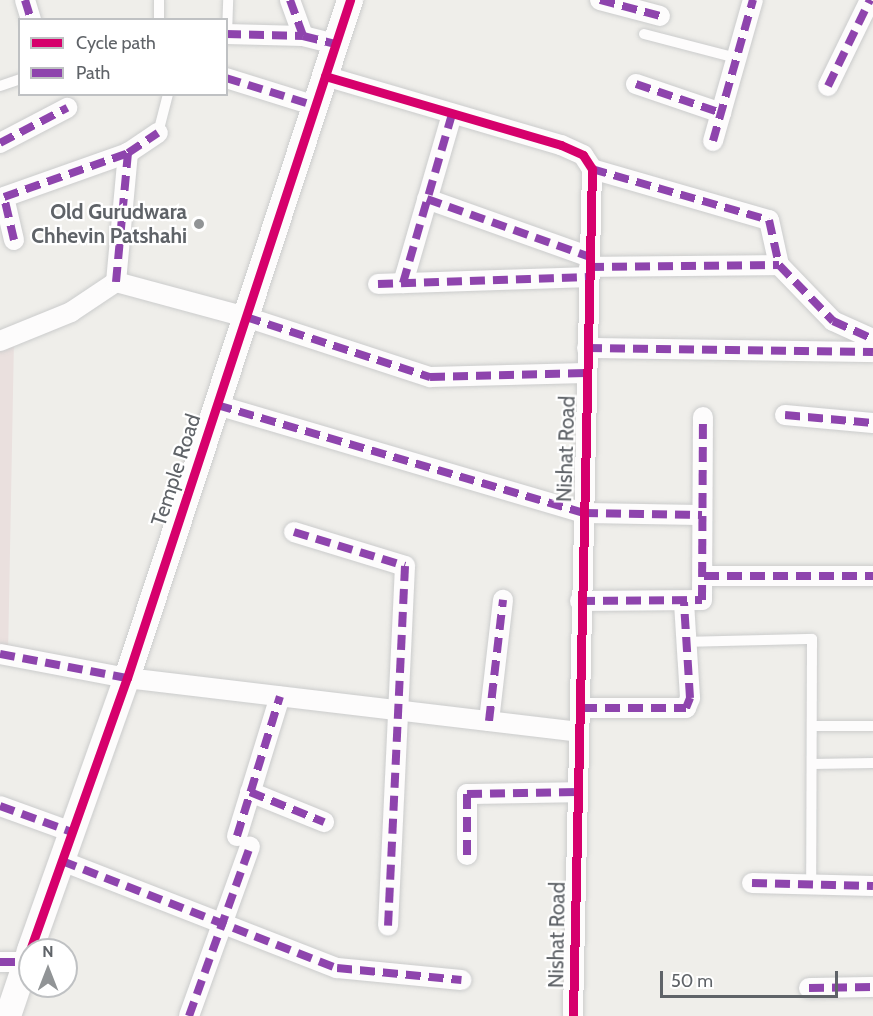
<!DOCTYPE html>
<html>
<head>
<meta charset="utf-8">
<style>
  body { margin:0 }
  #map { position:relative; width:873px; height:1016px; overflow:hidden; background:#efeeea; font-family:Cabin,sans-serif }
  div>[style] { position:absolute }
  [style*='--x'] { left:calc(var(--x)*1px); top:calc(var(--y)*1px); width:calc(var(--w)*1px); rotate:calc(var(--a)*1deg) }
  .medical>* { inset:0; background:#eae0de }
  .roads { filter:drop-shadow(0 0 2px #cbcccc) drop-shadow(0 0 2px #cbcccc) }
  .service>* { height:10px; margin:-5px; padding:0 5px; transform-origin:5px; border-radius:5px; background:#fdfcfc }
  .minor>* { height:20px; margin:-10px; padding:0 10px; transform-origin:10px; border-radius:10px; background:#fdfcfc }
  .tertiary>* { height:26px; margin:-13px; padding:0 13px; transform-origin:13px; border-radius:13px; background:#fdfcfc }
  .quiet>* { height:8px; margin-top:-4px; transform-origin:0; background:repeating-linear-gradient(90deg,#8e44ad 0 15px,transparent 0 23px) }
  .cycleway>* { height:9px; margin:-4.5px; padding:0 4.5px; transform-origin:4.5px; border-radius:4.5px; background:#d6006c }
  .dots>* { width:16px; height:16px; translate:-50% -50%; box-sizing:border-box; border:3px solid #fff; border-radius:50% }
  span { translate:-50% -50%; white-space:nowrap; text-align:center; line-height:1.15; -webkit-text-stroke:4.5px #fff; paint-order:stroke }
  .poi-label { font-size:21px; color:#5f6368; font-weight:700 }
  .right { translate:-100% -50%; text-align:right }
  .street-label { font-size:21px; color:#5f6368 }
  .legend { position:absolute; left:18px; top:18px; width:210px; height:78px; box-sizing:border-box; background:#fff; border:2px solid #bfc1c3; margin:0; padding:8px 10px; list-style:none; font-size:18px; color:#5f6368 }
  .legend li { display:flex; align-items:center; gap:12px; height:30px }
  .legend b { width:30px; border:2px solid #bfc1c3 }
  .north { position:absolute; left:18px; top:938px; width:60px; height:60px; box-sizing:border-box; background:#fff; border:2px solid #bfc1c3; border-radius:50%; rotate:0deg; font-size:16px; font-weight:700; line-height:24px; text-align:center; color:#5f6368 }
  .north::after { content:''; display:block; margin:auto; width:21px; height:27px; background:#919496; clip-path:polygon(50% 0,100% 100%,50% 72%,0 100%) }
  .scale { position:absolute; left:660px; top:971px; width:178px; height:27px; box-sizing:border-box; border:3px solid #5f6368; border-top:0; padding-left:8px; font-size:18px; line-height:21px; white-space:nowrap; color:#5f6368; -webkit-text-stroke:4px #fff; paint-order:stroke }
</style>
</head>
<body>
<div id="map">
  <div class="medical">
    <i style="clip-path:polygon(14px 338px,8px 656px,0 654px,0 341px)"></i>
  </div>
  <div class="roads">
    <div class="service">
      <i style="--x:159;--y:0;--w:20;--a:90"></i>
      <i style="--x:227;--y:34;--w:34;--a:-88"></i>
      <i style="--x:644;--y:34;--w:95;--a:14.6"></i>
      <i style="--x:0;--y:86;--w:21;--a:-19"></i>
      <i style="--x:158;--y:133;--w:40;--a:-75.6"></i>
      <i style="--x:686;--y:642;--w:126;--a:-1.4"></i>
      <i style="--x:812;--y:639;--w:245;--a:90.2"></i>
      <i style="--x:812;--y:726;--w:61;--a:0"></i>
      <i style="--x:812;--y:764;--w:61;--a:-0.9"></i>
    </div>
    <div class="minor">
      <i style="--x:25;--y:0;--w:21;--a:73"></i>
      <i style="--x:290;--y:0;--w:38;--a:70"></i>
      <i style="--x:303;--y:36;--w:34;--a:14"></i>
      <i style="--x:600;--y:0;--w:62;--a:14.9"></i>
      <i style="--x:226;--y:34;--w:77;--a:1.5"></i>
      <i style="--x:325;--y:76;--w:246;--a:16.3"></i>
      <i style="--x:561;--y:145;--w:24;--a:24"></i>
      <i style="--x:583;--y:155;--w:17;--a:57"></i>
      <i style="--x:592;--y:169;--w:847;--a:91.29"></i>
      <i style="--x:226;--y:78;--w:94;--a:17.3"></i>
      <i style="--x:636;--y:84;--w:90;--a:18.8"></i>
      <i style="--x:828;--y:86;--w:96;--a:-64"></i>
      <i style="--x:713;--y:141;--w:147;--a:-74.2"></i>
      <i style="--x:0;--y:143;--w:76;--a:-27.6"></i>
      <i style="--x:592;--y:169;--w:184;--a:16.1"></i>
      <i style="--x:769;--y:220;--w:46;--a:77.5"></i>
      <i style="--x:779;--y:265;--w:78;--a:46"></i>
      <i style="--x:833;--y:321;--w:44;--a:24.2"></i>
      <i style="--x:427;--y:199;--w:173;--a:19.6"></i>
      <i style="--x:14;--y:240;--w:44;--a:-103.1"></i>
      <i style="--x:4;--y:197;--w:132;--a:-19.5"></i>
      <i style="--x:589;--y:267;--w:190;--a:-0.6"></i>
      <i style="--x:116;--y:282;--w:130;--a:-84.7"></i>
      <i style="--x:128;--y:153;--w:36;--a:-34"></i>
      <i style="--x:403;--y:283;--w:176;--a:-73.8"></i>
      <i style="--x:378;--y:284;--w:211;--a:-1.9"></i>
      <i style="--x:0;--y:341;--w:77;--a:-22.2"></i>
      <i style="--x:71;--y:312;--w:54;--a:-33.7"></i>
      <i style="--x:116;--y:282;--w:135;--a:15.1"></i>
      <i style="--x:246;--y:317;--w:194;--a:18.1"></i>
      <i style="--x:430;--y:377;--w:156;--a:-1.5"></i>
      <i style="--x:587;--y:348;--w:286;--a:0.8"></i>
      <i style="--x:217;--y:405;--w:382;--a:16.4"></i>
      <i style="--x:583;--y:513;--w:119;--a:1"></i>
      <i style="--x:785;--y:415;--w:88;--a:5.2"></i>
      <i style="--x:294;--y:532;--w:116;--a:17"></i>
      <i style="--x:405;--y:566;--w:360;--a:92.7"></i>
      <i style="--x:704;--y:576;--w:169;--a:0"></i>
      <i style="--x:580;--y:601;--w:122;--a:-0.5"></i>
      <i style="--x:702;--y:600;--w:183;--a:-89.7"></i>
      <i style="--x:0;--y:654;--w:129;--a:10.7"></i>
      <i style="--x:127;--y:678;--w:455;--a:6.8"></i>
      <i style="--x:582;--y:708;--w:104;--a:0"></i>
      <i style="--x:686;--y:708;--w:11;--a:-68"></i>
      <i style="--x:690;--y:698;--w:96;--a:-93.6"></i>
      <i style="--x:489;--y:721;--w:122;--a:-83.4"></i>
      <i style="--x:250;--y:792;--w:80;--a:22.1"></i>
      <i style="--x:0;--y:806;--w:77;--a:19.9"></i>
      <i style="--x:237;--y:836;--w:146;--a:-72.9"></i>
      <i style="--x:467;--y:855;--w:61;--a:-90"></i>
      <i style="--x:467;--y:794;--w:111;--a:-1"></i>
      <i style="--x:62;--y:861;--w:295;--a:21.3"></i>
      <i style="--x:337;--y:968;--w:125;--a:5.5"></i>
      <i style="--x:752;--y:883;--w:121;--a:1.4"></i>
      <i style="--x:0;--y:962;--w:26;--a:0"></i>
      <i style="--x:809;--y:988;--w:64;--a:-0.9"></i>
      <i style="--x:189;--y:1016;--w:180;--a:-70.2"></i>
    </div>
    <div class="tertiary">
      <i style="--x:30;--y:950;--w:289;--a:-70.4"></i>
      <i style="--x:127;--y:678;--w:714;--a:-71.79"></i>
      <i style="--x:8;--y:1016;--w:69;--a:-71.3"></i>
    </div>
  </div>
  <div class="quiet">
    <i style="--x:25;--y:0;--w:21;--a:73"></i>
    <i style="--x:290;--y:0;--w:38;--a:70"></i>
    <i style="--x:303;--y:36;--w:34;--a:14"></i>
    <i style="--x:600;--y:0;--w:62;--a:14.9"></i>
    <i style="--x:226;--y:34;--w:77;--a:1.5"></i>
    <i style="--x:226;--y:78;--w:94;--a:17.3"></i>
    <i style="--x:636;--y:84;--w:90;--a:18.8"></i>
    <i style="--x:828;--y:86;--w:96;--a:-64"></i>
    <i style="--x:713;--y:141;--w:147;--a:-74.2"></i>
    <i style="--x:0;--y:143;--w:76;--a:-27.6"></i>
    <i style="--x:592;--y:169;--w:184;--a:16.1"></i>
    <i style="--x:769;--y:220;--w:46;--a:77.5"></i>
    <i style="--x:779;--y:265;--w:78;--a:46"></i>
    <i style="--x:833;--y:321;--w:44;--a:24.2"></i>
    <i style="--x:427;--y:199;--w:173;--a:19.6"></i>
    <i style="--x:14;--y:240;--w:44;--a:-103.1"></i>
    <i style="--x:4;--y:197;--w:132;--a:-19.5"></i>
    <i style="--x:589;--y:267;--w:190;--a:-0.6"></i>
    <i style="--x:116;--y:282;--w:130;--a:-84.7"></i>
    <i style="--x:128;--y:153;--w:36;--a:-34"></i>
    <i style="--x:403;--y:283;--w:176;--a:-73.8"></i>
    <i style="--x:378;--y:284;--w:211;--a:-1.9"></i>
    <i style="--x:246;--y:317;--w:194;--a:18.1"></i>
    <i style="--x:430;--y:377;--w:156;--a:-1.5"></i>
    <i style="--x:587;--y:348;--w:286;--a:0.8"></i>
    <i style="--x:217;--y:405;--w:382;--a:16.4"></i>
    <i style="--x:583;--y:513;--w:119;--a:1"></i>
    <i style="--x:785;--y:415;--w:88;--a:5.2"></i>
    <i style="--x:294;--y:532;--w:116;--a:17"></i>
    <i style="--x:405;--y:566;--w:360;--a:92.7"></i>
    <i style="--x:704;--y:576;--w:169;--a:0"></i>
    <i style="--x:580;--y:601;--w:122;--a:-0.5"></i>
    <i style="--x:702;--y:600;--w:183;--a:-89.7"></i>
    <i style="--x:0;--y:654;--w:129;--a:10.7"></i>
    <i style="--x:582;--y:708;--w:104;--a:0"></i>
    <i style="--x:686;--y:708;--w:11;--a:-68"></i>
    <i style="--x:690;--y:698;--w:96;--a:-93.6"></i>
    <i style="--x:489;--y:721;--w:122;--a:-83.4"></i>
    <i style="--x:250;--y:792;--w:80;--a:22.1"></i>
    <i style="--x:0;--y:806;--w:77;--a:19.9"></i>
    <i style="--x:237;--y:836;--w:146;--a:-72.9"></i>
    <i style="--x:467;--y:855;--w:61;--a:-90"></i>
    <i style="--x:467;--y:794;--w:111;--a:-1"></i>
    <i style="--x:62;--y:861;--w:295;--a:21.3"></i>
    <i style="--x:337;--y:968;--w:125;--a:5.5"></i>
    <i style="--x:752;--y:883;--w:121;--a:1.4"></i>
    <i style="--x:0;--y:962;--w:26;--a:0"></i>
    <i style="--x:809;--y:988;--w:64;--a:-0.9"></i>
    <i style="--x:189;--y:1016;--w:180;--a:-70.2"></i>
  </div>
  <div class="cycleway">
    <i style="--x:325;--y:76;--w:246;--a:16.3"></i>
    <i style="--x:561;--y:145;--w:24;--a:24"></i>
    <i style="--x:583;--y:155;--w:17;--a:57"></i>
    <i style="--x:592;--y:169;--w:847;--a:91.29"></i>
    <i style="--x:30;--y:950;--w:289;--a:-70.4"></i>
    <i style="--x:127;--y:678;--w:714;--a:-71.79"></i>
  </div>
  <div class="dots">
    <i style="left:199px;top:224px;background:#919496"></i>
  </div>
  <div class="poi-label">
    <span class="right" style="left:187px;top:224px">Old Gurudwara<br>Chhevin Patshahi</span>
  </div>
  <div class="street-label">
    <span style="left:566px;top:449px;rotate:-88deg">Nishat Road</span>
    <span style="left:176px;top:470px;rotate:-72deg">Temple Road</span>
    <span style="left:557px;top:935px;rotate:-89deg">Nishat Road</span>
  </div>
  <ul class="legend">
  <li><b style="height:8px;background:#d6006c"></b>Cycle path</li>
  <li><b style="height:8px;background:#8e44ad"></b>Path</li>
  </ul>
  <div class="north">N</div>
  <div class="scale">50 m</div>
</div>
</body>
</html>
